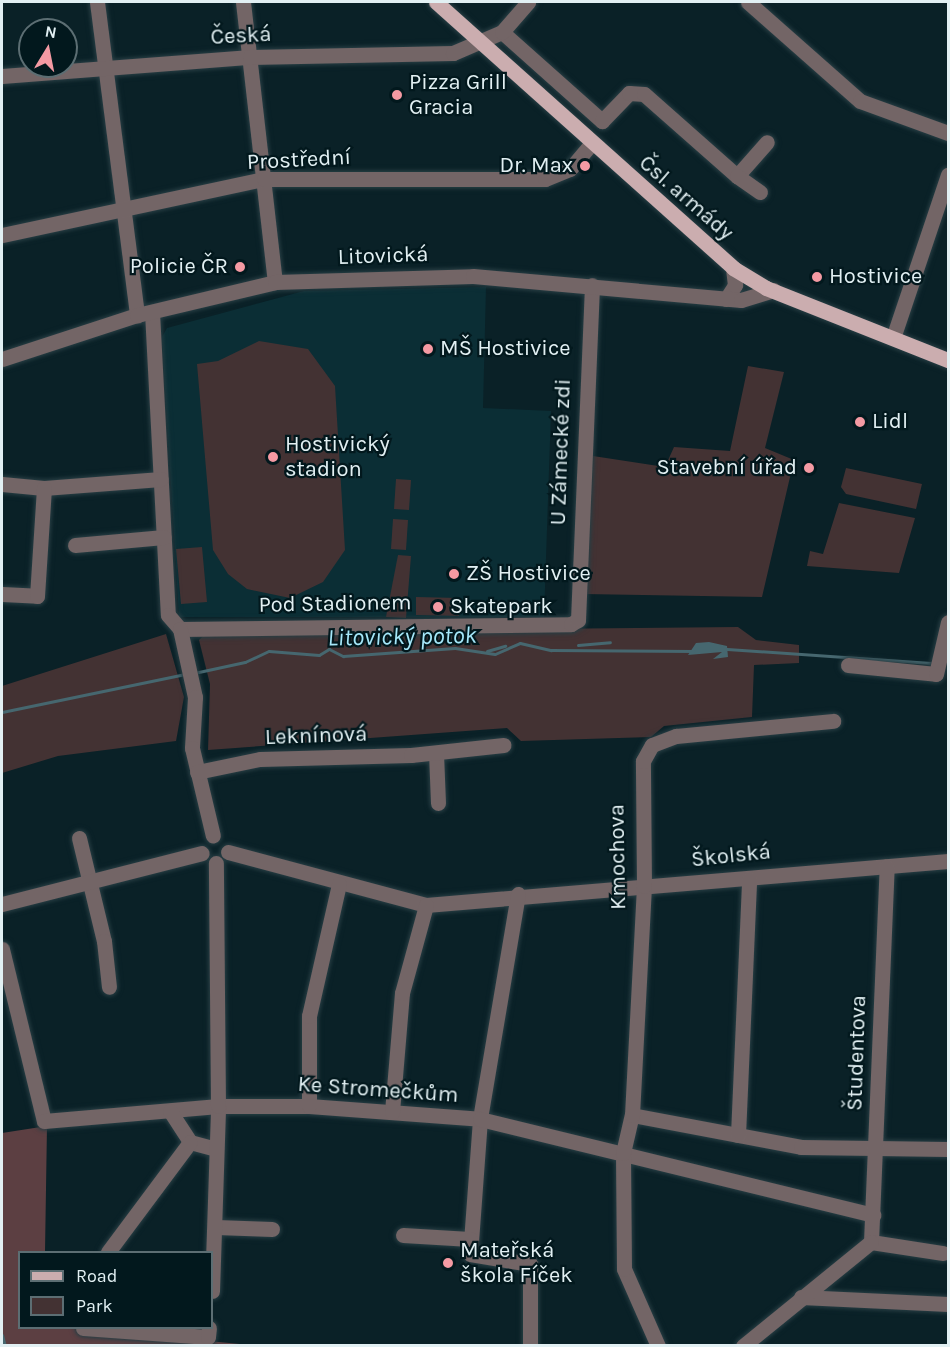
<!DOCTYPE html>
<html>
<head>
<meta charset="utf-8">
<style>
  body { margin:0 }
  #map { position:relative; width:950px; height:1347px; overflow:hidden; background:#0a2127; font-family:Karla,sans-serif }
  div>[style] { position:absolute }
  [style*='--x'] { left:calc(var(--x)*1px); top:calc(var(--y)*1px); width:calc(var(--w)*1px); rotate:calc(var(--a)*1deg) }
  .built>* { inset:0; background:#0b2e35 }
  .green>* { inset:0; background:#433233 }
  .forest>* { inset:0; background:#5c3f42 }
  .water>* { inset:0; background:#46676f }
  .stream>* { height:3px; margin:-1.5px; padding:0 1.5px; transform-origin:1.5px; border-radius:1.5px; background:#46676f }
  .roads { filter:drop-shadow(0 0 2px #283e44) drop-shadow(0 0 2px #283e44) }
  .minor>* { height:15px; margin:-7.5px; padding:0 7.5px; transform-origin:7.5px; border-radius:7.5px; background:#736566 }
  .major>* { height:15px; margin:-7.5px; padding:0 7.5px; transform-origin:7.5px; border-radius:7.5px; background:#cbadaf }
  .dots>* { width:16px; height:16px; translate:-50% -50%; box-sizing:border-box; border:3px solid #02181d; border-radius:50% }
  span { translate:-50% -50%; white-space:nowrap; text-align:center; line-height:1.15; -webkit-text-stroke:4.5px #02181d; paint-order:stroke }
  .street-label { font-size:22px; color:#e2f0f3 }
  .poi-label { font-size:22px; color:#e2f0f3 }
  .left { translate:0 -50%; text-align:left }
  .right { translate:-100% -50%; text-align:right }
  .water-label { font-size:24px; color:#a5e7f9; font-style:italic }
  .frame { position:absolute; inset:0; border:3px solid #e2f0f3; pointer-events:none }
  .legend { position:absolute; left:18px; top:1251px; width:195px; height:78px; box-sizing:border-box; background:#02181d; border:2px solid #5c6e73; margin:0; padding:8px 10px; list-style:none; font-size:18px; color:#e2f0f3 }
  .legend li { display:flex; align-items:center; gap:12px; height:30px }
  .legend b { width:30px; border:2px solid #5c6e73 }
  .north { position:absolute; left:18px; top:18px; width:60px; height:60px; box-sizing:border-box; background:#02181d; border:2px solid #5c6e73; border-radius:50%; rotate:10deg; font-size:16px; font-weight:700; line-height:24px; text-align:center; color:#e2f0f3 }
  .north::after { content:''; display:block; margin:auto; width:21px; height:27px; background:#f49aa3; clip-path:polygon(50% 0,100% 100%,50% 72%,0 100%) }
</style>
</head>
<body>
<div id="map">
  <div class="built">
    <i style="clip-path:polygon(486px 287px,483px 408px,551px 411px,544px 617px,179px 617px,162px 337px,167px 328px,304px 291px)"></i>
  </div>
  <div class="green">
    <i style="clip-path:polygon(259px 341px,308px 349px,335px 386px,345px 550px,323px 582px,290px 598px,247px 589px,228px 574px,213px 550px,197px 364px,218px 361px)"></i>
    <i style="clip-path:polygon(748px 366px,784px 372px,765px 448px,794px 460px,762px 597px,583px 594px,593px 456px,665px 467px,674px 447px,730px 451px)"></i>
    <i style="clip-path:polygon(846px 468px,922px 484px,916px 509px,846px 494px,841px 487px)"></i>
    <i style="clip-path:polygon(396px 479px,411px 480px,409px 510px,394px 509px)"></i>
    <i style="clip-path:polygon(839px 503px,915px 518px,899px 573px,807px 566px,810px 551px,823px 554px)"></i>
    <i style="clip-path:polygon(393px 519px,408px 520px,406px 550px,391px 549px)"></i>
    <i style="clip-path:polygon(202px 547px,207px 602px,181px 604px,176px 549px)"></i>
    <i style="clip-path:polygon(398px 555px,411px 556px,406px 618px,386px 617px)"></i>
    <i style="clip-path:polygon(416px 597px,459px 598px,459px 616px,416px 615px)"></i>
    <i style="clip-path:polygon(738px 627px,756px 640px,799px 645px,799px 663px,754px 665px,752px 717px,664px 726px,651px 737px,521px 741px,507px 728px,208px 750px,210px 684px,199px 640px,207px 632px)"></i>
    <i style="clip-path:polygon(166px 634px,184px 697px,176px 741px,58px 756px,2px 773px,2px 686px)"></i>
  </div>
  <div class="forest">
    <i style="clip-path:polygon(47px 1126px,45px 1252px,20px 1252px,20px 1328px,74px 1328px,250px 1345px,2px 1346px,2px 1133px)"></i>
  </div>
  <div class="water">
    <i style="clip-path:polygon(709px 642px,727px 646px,728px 657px,713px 659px,722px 652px,688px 655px,696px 643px)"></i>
  </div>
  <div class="stream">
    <i style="--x:578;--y:645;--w:32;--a:-5"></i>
    <i style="--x:727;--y:649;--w:208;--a:3.9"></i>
    <i style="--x:487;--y:651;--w:19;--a:-16"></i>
    <i style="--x:194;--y:673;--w:52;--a:-12.2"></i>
    <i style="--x:245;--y:662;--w:26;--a:-25"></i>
    <i style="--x:269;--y:651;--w:50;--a:4.6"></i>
    <i style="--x:319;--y:655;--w:12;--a:-31"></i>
    <i style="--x:329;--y:649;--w:16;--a:27"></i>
    <i style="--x:343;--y:656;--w:112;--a:-4.1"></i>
    <i style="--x:455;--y:648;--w:40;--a:8.5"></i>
    <i style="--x:495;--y:654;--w:27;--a:-24"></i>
    <i style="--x:520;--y:643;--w:32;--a:13"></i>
    <i style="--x:551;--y:650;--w:143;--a:0.4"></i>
    <i style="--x:2;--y:712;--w:187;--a:-11.7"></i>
    <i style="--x:2;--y:1335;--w:11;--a:75"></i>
  </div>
  <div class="roads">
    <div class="minor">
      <i style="--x:97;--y:2;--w:316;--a:82.7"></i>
      <i style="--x:243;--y:2;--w:282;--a:83.5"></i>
      <i style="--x:748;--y:2;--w:149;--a:41.5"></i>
      <i style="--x:860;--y:101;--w:94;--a:20"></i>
      <i style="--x:502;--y:32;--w:134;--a:41.7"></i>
      <i style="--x:602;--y:121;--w:39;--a:-46"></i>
      <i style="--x:629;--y:93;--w:15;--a:4"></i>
      <i style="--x:644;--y:94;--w:124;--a:41.4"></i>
      <i style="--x:737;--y:176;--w:45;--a:-48.6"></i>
      <i style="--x:2;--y:76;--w:249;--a:-4.4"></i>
      <i style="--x:250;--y:57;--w:203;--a:-1.1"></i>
      <i style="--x:453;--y:53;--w:53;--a:-23.2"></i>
      <i style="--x:502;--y:32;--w:40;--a:-49"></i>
      <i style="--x:737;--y:176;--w:28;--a:35"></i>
      <i style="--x:2;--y:235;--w:268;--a:-12.1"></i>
      <i style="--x:264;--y:179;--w:281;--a:0"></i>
      <i style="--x:545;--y:179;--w:27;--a:-22"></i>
      <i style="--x:570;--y:169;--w:33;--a:-50"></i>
      <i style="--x:726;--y:299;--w:17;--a:-57"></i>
      <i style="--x:735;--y:285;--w:17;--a:-97"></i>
      <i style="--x:152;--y:312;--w:303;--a:87"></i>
      <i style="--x:168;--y:615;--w:18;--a:49"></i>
      <i style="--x:180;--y:629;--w:391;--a:-0.7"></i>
      <i style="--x:571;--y:624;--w:8;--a:-30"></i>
      <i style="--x:578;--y:620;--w:335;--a:-87.6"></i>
      <i style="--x:894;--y:335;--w:169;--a:-71.4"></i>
      <i style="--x:2;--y:359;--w:142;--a:-18.1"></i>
      <i style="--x:137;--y:315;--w:142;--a:-13.4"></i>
      <i style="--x:275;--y:282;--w:198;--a:-1.7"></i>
      <i style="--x:473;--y:276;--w:269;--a:5.1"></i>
      <i style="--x:741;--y:300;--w:34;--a:-17"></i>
      <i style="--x:2;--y:484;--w:42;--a:5.4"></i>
      <i style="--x:44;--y:488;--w:117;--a:-4.4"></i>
      <i style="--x:75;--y:545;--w:89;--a:-5.1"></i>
      <i style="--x:2;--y:594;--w:35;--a:3"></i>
      <i style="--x:37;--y:596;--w:108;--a:-86.3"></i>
      <i style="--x:180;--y:629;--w:70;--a:77.6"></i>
      <i style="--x:195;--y:697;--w:51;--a:93.4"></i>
      <i style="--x:192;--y:748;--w:90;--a:76.6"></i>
      <i style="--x:848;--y:665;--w:88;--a:5.8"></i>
      <i style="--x:936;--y:674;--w:53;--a:-77"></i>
      <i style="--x:436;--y:753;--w:50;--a:87.7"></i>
      <i style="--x:197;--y:772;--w:64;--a:-11.7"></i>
      <i style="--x:260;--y:759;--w:151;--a:-1.5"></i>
      <i style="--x:411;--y:755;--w:93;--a:-6.2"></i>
      <i style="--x:79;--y:838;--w:106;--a:76.4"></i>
      <i style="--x:104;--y:941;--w:46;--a:83.8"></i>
      <i style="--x:228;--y:852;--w:205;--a:15"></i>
      <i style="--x:426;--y:905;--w:524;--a:-4.82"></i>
      <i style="--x:518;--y:894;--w:228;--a:99.6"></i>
      <i style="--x:480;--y:1119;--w:135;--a:94.2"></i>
      <i style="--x:470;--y:1254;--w:61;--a:9.5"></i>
      <i style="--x:530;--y:1264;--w:82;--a:90"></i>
      <i style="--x:2;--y:904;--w:206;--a:-14.3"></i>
      <i style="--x:2;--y:949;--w:177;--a:76.3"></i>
      <i style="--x:44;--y:1121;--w:175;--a:-4.9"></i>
      <i style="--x:218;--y:1106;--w:91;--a:0"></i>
      <i style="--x:309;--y:1106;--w:171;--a:4.3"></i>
      <i style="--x:480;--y:1119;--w:405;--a:13.7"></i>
      <i style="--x:309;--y:1106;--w:90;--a:-90"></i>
      <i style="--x:309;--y:1016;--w:135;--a:-77.2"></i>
      <i style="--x:170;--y:1111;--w:37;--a:57"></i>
      <i style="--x:190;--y:1142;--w:27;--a:15"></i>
      <i style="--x:392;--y:1112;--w:119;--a:-85.2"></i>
      <i style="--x:402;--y:993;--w:91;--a:-74.7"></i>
      <i style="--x:632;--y:1115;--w:172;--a:10.7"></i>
      <i style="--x:801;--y:1147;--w:147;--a:0.8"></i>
      <i style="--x:738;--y:1135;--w:257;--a:-87.5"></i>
      <i style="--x:216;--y:1227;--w:56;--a:2"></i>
      <i style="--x:403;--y:1235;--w:67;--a:3.4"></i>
      <i style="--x:871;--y:1242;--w:376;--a:-87.6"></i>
      <i style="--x:871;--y:1242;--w:73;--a:8.7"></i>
      <i style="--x:108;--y:1252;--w:137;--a:-53.3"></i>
      <i style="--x:212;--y:1291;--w:185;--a:-88.1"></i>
      <i style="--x:218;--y:1106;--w:243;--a:-90.5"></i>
      <i style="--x:801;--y:1297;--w:147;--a:2.7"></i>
      <i style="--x:83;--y:1328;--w:125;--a:4.1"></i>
      <i style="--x:208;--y:1337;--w:9;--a:-84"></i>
      <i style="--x:658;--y:1346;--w:84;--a:-113.8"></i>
      <i style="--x:624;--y:1269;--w:116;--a:-90.5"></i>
      <i style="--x:623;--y:1153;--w:39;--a:-77"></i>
      <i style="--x:632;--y:1115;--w:229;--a:-87"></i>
      <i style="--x:644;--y:886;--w:125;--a:-90.5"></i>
      <i style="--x:643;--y:761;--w:18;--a:-61"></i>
      <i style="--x:652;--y:745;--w:26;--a:-21"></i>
      <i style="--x:676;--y:736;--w:158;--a:-5.5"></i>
      <i style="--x:743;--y:1346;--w:165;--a:-39.1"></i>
    </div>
    <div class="major">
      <i style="--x:436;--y:2;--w:399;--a:41.8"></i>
      <i style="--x:733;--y:268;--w:39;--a:31"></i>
      <i style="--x:766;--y:288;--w:196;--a:21.6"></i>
    </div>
  </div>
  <div class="dots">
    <i style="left:397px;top:95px;background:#f49aa3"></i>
    <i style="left:585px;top:166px;background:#f49aa3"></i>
    <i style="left:240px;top:267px;background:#f49aa3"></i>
    <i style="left:817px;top:277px;background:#f49aa3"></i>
    <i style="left:428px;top:349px;background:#f49aa3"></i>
    <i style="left:860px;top:422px;background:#f49aa3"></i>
    <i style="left:273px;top:457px;background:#f49aa3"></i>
    <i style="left:809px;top:468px;background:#f49aa3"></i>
    <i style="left:454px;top:574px;background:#f49aa3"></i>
    <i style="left:438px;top:607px;background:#f49aa3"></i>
    <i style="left:448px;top:1263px;background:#f49aa3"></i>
  </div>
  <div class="street-label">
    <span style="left:241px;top:36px;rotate:-3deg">Česká</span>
    <span style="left:299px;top:160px;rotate:-3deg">Prostřední</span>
    <span style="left:686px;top:198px;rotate:41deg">Čsl. armády</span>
    <span style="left:383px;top:256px;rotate:-2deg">Litovická</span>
    <span style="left:561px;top:452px;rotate:-88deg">U Zámecké zdi</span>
    <span style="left:335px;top:604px;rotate:-1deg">Pod Stadionem</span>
    <span style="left:316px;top:736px;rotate:-2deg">Leknínová</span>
    <span style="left:731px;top:856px;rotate:-6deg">Školská</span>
    <span style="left:618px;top:857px;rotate:-91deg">Kmochova</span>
    <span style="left:857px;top:1053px;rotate:-88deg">Študentova</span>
    <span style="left:378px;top:1090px;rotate:4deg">Ke Stromečkům</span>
  </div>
  <div class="poi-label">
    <span class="left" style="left:409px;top:95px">Pizza Grill<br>Gracia</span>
    <span class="right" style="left:573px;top:166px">Dr. Max</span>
    <span class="right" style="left:228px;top:267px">Policie ČR</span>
    <span class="left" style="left:829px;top:277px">Hostivice</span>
    <span class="left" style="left:440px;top:349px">MŠ Hostivice</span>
    <span class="left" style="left:872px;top:422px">Lidl</span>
    <span class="left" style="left:285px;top:457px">Hostivický<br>stadion</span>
    <span class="right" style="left:797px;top:468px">Stavební úřad</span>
    <span class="left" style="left:466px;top:574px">ZŠ Hostivice</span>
    <span class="left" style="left:450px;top:607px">Skatepark</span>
    <span class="left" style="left:460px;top:1263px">Mateřská<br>škola Fíček</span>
  </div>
  <div class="water-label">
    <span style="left:402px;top:637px;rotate:-1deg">Litovický potok</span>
  </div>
  <div class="frame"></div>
  <ul class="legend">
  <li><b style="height:8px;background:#cbadaf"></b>Road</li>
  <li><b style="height:16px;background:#433233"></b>Park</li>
  </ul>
  <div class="north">N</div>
</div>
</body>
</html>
